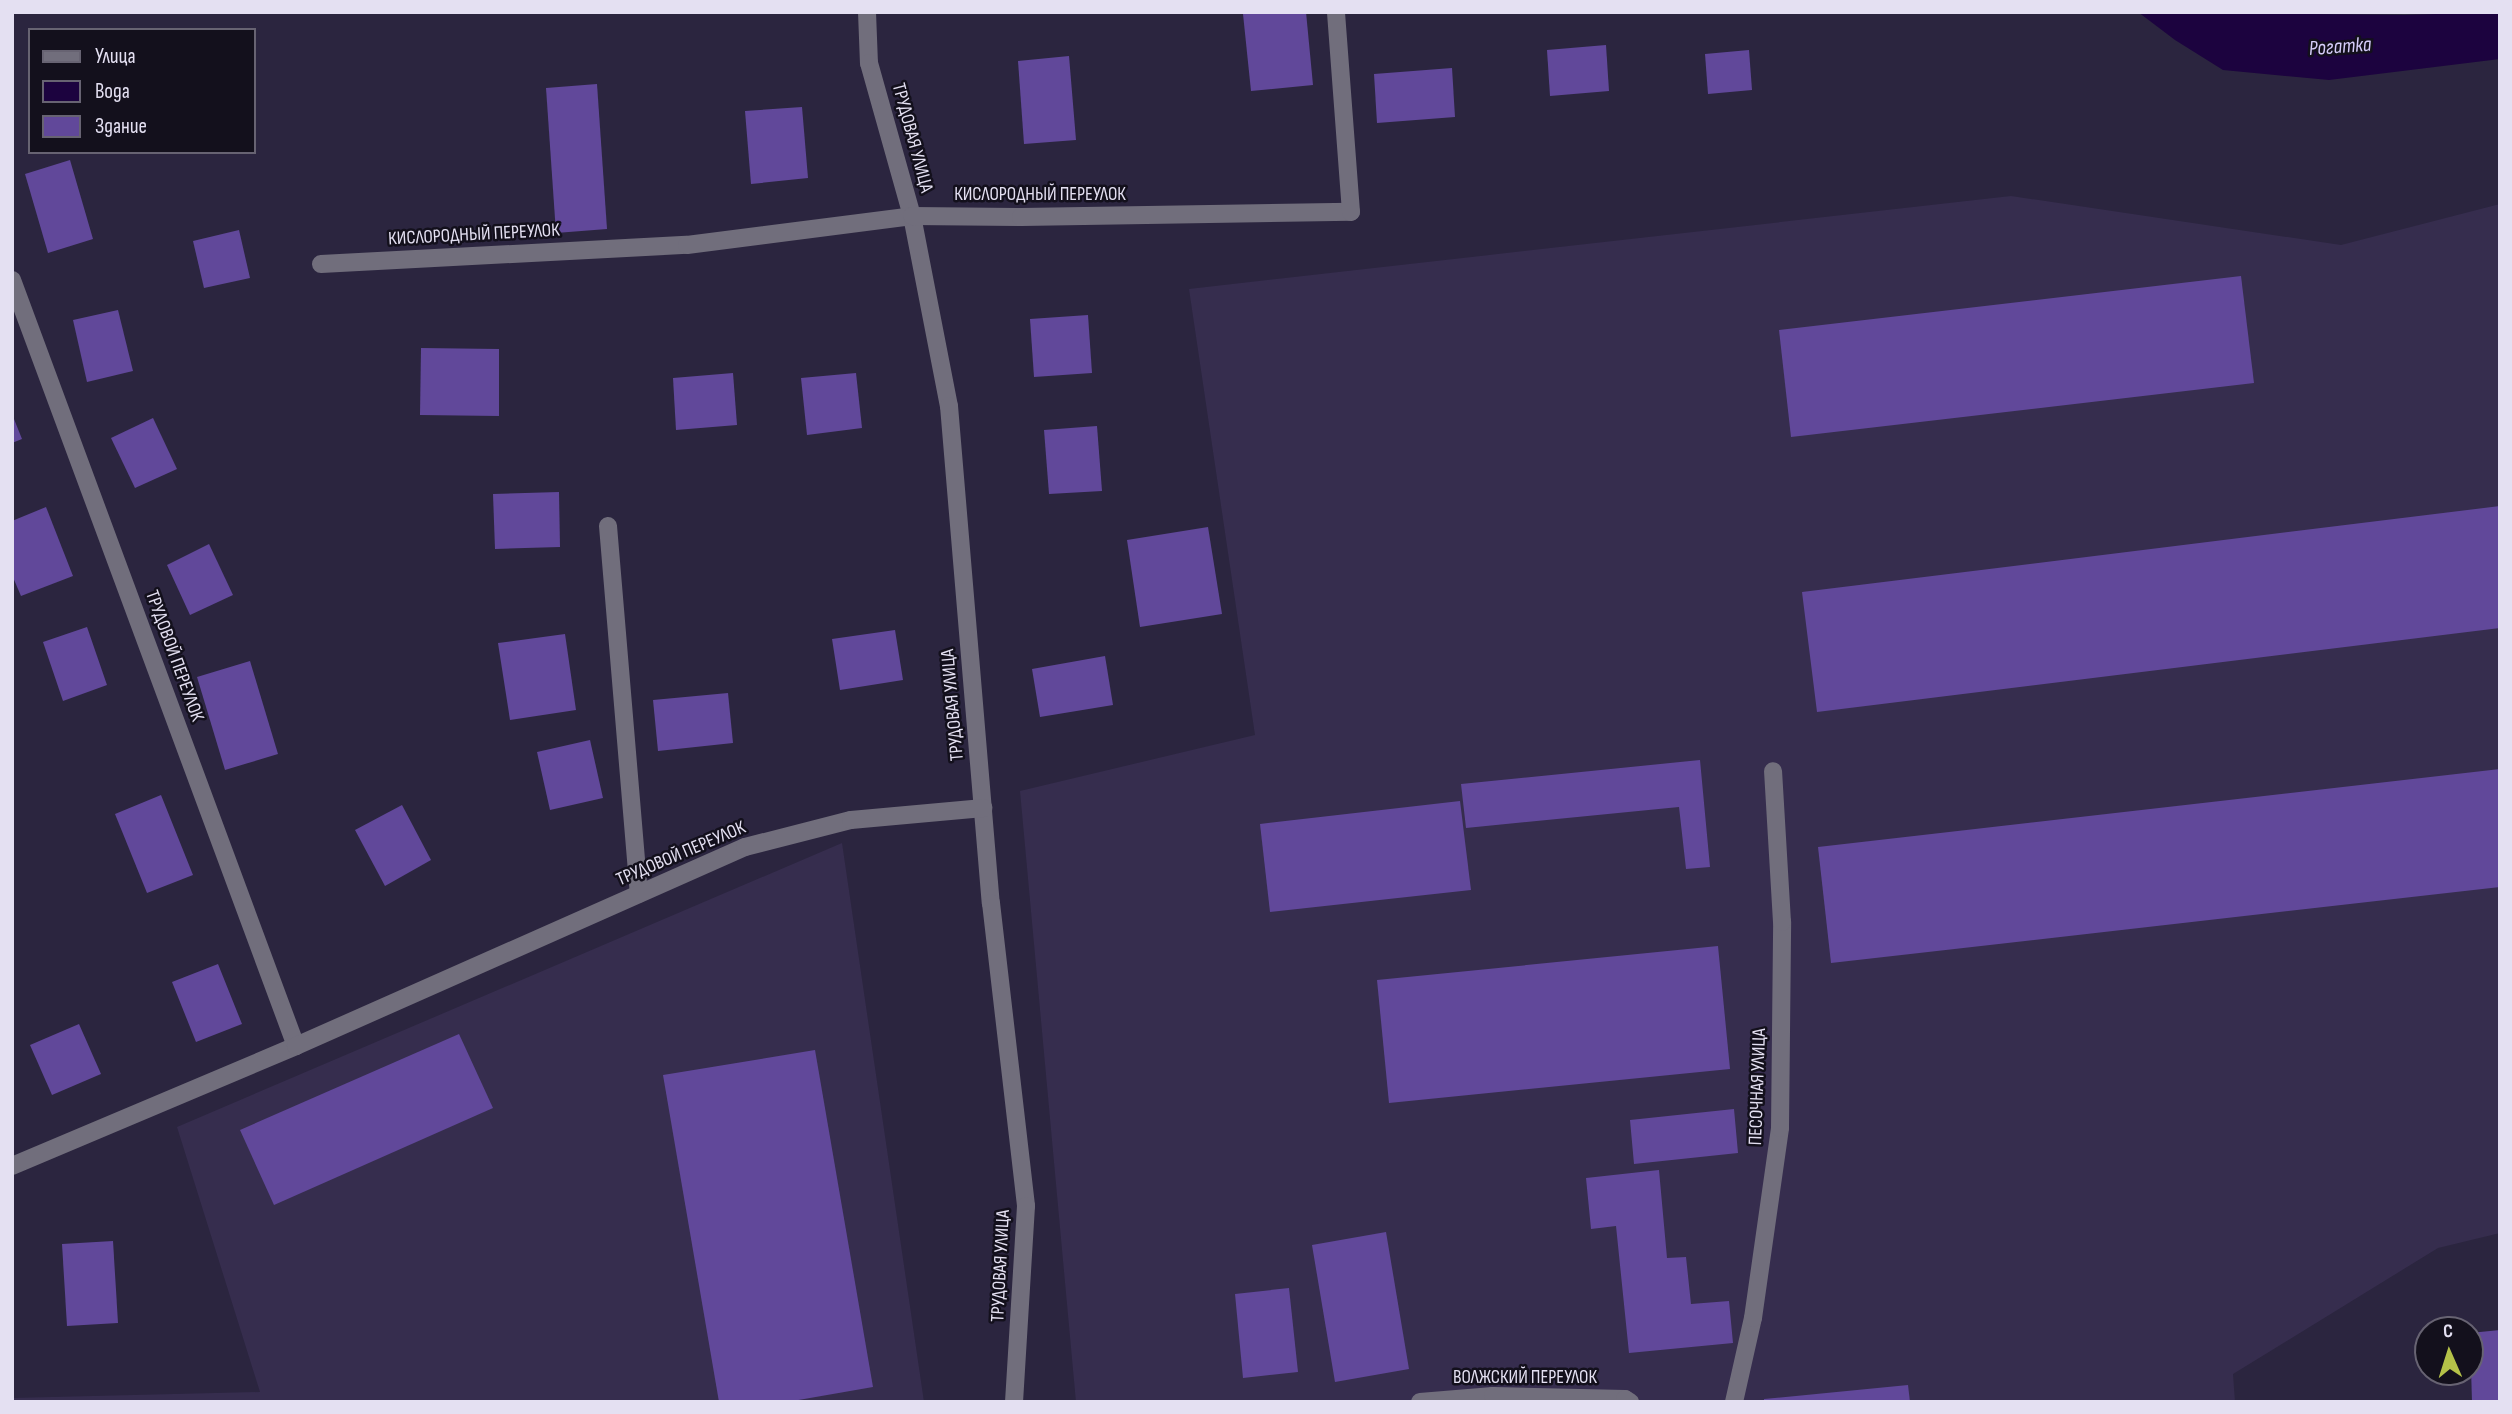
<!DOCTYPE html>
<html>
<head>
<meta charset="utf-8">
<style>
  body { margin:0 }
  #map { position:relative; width:2512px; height:1414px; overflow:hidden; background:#2b253f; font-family:"Sofia Sans Condensed",sans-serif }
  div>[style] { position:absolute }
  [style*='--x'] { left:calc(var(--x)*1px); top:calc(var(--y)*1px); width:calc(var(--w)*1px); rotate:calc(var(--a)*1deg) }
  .built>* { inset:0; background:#362d4e }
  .water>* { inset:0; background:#1c033f }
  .building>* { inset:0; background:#61489a }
  .minor>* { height:18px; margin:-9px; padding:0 9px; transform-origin:9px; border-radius:9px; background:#716e7c }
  span { translate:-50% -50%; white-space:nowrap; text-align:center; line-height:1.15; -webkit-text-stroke:5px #13101c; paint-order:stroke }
  .street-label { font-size:19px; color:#e4e0f2 }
  .water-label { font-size:21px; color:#d6cdfa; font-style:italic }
  .frame { position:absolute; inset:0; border:14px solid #e4e0f2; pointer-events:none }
  .legend { position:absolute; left:28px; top:28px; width:228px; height:126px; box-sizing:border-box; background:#13101c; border:2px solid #676372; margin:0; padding:9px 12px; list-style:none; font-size:21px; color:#e4e0f2 }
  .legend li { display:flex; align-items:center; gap:14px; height:35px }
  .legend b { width:35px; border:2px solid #676372 }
  .north { position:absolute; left:2414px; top:1316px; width:70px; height:70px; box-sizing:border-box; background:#13101c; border:2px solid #676372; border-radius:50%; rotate:357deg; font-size:19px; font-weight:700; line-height:28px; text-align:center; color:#e4e0f2 }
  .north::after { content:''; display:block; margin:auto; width:24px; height:32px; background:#b5c249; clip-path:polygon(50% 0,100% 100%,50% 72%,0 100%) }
</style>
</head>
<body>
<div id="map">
  <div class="built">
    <i style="clip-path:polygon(2011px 196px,2341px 245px,2500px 204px,2500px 1233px,2438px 1248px,2233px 1374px,2235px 1402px,1076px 1402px,1020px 791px,1255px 735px,1189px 289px)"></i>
    <i style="clip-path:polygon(842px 843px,924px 1402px,12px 1402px,12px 1398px,260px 1392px,177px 1127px)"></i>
  </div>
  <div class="water">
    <i style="clip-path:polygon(2138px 12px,2405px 15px,2500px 12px,2500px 59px,2329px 80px,2223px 70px,2175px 40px)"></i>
  </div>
  <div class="building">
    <i style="clip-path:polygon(1262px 12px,1306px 12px,1313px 85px,1251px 91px,1243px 14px)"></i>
    <i style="clip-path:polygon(1606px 45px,1609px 91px,1550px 96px,1547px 50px)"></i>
    <i style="clip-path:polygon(1749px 50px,1752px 90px,1708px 94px,1705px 54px)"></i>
    <i style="clip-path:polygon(1069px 56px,1076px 140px,1024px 144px,1018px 61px)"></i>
    <i style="clip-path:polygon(1452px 68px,1455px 117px,1377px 123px,1374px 74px)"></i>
    <i style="clip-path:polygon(597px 84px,607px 229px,556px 233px,546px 88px)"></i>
    <i style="clip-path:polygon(802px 107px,808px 178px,751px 184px,745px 111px)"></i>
    <i style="clip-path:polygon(70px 160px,93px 239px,48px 253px,25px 174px)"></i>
    <i style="clip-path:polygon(239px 230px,250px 278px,204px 288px,193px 241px)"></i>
    <i style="clip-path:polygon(2241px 276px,2254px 383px,1791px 437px,1779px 330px)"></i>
    <i style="clip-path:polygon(118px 310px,133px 371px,87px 382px,73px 320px)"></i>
    <i style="clip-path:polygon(1088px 315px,1092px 373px,1034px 377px,1030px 319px)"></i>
    <i style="clip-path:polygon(421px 348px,499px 349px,499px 416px,420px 415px)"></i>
    <i style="clip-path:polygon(733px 373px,737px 425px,676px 430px,673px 378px)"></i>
    <i style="clip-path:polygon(856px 373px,862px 428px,807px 435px,801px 378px)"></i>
    <i style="clip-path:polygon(12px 414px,22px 439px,12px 443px)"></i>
    <i style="clip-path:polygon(153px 418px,177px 469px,135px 488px,111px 438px)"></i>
    <i style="clip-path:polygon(1097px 426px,1102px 491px,1049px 494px,1044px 430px)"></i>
    <i style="clip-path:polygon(559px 492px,560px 547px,495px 549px,493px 494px)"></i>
    <i style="clip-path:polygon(2500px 506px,2500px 628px,1817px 712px,1802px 592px)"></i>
    <i style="clip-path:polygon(46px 507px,73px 576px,21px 596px,12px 575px,12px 521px)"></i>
    <i style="clip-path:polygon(1208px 527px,1222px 614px,1140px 627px,1127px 540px)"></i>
    <i style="clip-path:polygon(209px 544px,233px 595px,190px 615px,167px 565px)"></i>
    <i style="clip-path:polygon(87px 627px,107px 685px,63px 701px,43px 642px)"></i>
    <i style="clip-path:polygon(895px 630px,903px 680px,840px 690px,832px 639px)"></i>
    <i style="clip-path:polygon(565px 634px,576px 710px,510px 720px,498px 643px)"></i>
    <i style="clip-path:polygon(1105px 656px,1113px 705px,1040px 717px,1032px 669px)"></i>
    <i style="clip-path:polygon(250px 661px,278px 754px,225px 770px,197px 677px)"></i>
    <i style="clip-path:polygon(728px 693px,733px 743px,658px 751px,653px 700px)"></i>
    <i style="clip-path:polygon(590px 740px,603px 798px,550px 810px,537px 752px)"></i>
    <i style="clip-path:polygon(1700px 760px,1710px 867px,1686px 869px,1679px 807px,1466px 828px,1461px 784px)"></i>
    <i style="clip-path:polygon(2500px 769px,2500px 887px,1831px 963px,1818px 847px)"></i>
    <i style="clip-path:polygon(161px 795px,193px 875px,147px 893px,115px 814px)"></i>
    <i style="clip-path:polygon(1460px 801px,1471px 890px,1270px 912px,1260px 824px)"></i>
    <i style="clip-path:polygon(402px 805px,431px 860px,385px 886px,355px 830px)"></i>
    <i style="clip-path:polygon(1718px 946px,1730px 1069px,1389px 1103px,1377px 980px)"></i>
    <i style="clip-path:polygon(218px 964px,242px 1024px,196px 1042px,172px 982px)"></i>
    <i style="clip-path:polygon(79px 1024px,101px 1074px,52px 1095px,30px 1045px)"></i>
    <i style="clip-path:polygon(459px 1034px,493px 1108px,274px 1205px,240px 1130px)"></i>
    <i style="clip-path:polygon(815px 1050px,873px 1387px,787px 1402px,719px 1402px,663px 1075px)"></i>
    <i style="clip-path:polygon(1734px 1109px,1738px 1153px,1634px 1164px,1630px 1120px)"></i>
    <i style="clip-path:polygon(1659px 1170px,1667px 1258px,1686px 1257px,1691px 1304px,1729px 1301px,1733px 1343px,1629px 1353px,1616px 1226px,1591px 1229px,1586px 1178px)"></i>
    <i style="clip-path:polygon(1386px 1232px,1409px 1369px,1335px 1382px,1312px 1245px)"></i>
    <i style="clip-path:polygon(113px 1241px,118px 1323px,67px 1326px,62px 1244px)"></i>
    <i style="clip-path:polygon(1289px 1288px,1298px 1372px,1243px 1378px,1235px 1294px)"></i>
    <i style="clip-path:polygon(2500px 1330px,2500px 1402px,2472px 1402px,2470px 1333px)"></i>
    <i style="clip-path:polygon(1908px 1385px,1910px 1402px,1764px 1402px,1764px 1399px)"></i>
  </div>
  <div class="minor">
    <i style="--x:867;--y:12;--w:51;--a:87.8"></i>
    <i style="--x:869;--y:63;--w:159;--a:74.3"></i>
    <i style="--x:912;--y:216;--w:194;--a:79"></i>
    <i style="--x:949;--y:406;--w:499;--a:85.2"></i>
    <i style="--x:991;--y:903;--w:305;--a:83.4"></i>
    <i style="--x:1026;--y:1206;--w:196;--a:93.5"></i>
    <i style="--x:321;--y:264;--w:366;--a:-3"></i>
    <i style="--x:687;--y:245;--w:227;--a:-7.3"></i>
    <i style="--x:912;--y:216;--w:109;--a:0.5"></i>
    <i style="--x:1021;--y:217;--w:330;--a:-0.9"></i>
    <i style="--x:1351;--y:212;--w:201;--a:-94.3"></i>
    <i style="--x:12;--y:280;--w:817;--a:69.66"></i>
    <i style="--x:608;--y:526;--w:369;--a:85.2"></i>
    <i style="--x:12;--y:1166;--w:308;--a:-22.9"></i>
    <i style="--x:296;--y:1046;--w:491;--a:-23.9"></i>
    <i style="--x:745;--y:847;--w:109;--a:-14.3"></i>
    <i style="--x:851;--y:820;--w:133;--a:-5.2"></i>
    <i style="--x:1420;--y:1402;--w:73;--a:-4.7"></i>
    <i style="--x:1493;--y:1396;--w:132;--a:1.3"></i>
    <i style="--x:1625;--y:1399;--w:6;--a:31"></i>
    <i style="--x:1734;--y:1402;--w:86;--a:-77.3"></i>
    <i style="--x:1753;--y:1318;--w:192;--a:-81.9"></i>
    <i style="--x:1780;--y:1128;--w:206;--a:-89.4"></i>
    <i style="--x:1782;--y:922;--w:151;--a:-93.4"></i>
  </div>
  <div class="street-label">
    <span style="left:912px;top:138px;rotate:75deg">ТРУДОВАЯ УЛИЦА</span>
    <span style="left:1040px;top:195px">КИСЛОРОДНЫЙ ПЕРЕУЛОК</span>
    <span style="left:474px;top:235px;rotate:-3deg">КИСЛОРОДНЫЙ ПЕРЕУЛОК</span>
    <span style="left:174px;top:656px;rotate:70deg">ТРУДОВОЙ ПЕРЕУЛОК</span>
    <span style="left:953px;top:705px;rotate:-95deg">ТРУДОВАЯ УЛИЦА</span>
    <span style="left:681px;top:854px;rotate:-23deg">ТРУДОВОЙ ПЕРЕУЛОК</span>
    <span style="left:1758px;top:1087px;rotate:-88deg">ПЕСОЧНАЯ УЛИЦА</span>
    <span style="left:1001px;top:1266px;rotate:-87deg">ТРУДОВАЯ УЛИЦА</span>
    <span style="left:1525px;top:1378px">ВОЛЖСКИЙ ПЕРЕУЛОК</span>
  </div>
  <div class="water-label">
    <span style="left:2340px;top:47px;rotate:-4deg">Рогатка</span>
  </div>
  <div class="frame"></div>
  <ul class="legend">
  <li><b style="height:9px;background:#716e7c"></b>Улица</li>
  <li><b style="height:19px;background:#1c033f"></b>Вода</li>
  <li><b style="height:19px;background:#61489a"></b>Здание</li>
  </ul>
  <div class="north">С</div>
</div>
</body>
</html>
